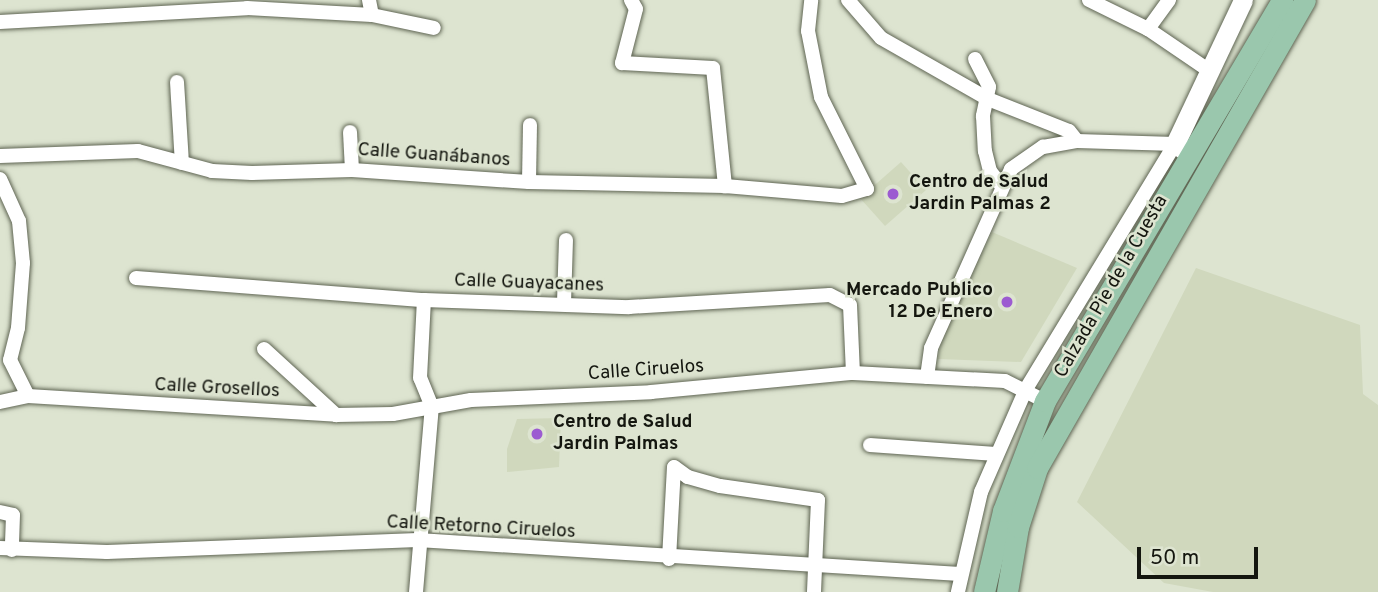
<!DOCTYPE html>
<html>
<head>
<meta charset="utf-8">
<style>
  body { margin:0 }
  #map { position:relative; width:1378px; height:592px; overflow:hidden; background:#dde4d0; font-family:Overpass,sans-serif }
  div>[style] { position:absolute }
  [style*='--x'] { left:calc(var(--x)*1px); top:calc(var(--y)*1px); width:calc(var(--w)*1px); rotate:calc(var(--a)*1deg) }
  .built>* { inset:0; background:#d0d8bd }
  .roads { filter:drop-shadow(0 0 2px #5f6553) drop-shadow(0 0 2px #5f6553) }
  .minor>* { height:14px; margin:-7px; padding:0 7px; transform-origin:7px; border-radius:7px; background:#fff }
  .secondary>* { height:19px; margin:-9.5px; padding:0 9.5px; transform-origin:9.5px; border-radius:9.5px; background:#fff }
  .primary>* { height:21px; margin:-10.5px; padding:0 10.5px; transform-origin:10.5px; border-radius:10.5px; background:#9ac7ad }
  .dots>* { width:19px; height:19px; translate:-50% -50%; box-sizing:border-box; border:4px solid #dde4d0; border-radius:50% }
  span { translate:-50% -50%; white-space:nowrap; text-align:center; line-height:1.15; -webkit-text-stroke:5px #dde4d0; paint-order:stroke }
  .street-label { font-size:19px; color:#14160f }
  .poi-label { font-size:19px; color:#14160f; font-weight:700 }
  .left { translate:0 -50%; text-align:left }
  .right { translate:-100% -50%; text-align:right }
  .scale { position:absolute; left:1137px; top:547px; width:121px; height:32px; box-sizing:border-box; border:4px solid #14160f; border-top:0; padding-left:9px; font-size:21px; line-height:24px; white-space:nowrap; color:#14160f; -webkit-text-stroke:5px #dde4d0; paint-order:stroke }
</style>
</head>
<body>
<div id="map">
  <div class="built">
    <i style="clip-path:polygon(901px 162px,926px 190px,885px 226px,860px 198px)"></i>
    <i style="clip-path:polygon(992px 232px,1077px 268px,1021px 362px,938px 359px,942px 337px)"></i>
    <i style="clip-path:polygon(1196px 268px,1360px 325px,1363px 394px,1378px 405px,1378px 592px,1213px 592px,1164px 583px,1077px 502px)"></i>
    <i style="clip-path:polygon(561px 418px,559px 467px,507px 472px,507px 449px,517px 419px)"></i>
  </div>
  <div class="roads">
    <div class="minor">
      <i style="--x:369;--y:0;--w:15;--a:79"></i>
      <i style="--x:631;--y:0;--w:10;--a:61"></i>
      <i style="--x:636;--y:9;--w:56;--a:104.5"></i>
      <i style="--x:622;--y:63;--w:91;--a:3.1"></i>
      <i style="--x:713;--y:68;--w:119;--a:84.2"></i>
      <i style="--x:848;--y:0;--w:50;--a:49"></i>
      <i style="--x:881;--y:38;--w:123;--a:29.7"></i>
      <i style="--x:988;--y:99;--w:87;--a:21.6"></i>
      <i style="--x:1069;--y:131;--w:13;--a:51"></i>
      <i style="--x:1089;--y:0;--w:66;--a:26.2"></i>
      <i style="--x:1148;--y:29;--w:76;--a:34.3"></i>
      <i style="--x:0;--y:22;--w:247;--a:-3.2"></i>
      <i style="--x:247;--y:8;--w:125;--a:3.2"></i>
      <i style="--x:372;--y:15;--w:63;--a:11.8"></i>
      <i style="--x:1148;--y:29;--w:36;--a:-54"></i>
      <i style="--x:975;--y:59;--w:31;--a:63"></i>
      <i style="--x:989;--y:87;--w:30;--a:102"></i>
      <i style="--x:983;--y:116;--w:35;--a:87"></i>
      <i style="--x:985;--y:151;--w:21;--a:76"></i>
      <i style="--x:990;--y:171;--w:18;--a:52"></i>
      <i style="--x:177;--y:82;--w:81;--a:86.5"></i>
      <i style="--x:350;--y:132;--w:38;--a:87"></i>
      <i style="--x:0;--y:156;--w:138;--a:-2.1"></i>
      <i style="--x:138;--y:151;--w:77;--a:15.1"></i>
      <i style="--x:212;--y:171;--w:40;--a:2.9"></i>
      <i style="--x:252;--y:173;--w:100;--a:-1.7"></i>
      <i style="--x:352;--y:170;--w:177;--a:3.9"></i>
      <i style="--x:529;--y:182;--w:196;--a:1.2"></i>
      <i style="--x:725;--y:186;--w:117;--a:4.9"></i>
      <i style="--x:842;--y:196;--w:26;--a:-16"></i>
      <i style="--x:867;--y:189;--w:103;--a:-116.6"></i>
      <i style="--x:821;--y:97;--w:67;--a:-101.1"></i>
      <i style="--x:808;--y:31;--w:31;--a:-84"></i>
      <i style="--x:0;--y:179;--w:46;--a:65.7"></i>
      <i style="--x:19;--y:221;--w:42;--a:84.6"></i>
      <i style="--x:23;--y:263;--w:65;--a:94.4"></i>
      <i style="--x:18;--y:328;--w:33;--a:104"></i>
      <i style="--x:10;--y:360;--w:40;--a:63.4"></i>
      <i style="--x:529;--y:182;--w:57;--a:-89"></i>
      <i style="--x:136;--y:278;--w:289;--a:4.4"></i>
      <i style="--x:424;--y:300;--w:205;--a:2"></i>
      <i style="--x:629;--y:307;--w:201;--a:-3.4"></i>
      <i style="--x:830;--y:295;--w:22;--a:27"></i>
      <i style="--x:850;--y:305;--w:68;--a:87.5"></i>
      <i style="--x:564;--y:303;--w:63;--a:-88.2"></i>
      <i style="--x:264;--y:349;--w:98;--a:42.5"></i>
      <i style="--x:927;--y:377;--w:29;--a:-82"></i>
      <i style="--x:931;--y:348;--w:196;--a:-65.9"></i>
      <i style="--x:1011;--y:169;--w:39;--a:-35"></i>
      <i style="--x:1043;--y:147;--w:35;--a:-10"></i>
      <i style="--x:1077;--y:141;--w:98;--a:1.8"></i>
      <i style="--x:1175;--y:144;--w:287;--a:121.3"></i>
      <i style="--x:1026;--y:389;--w:112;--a:113.6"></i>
      <i style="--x:981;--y:492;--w:103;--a:103"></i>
      <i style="--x:0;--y:402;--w:29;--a:-12"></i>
      <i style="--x:28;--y:396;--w:309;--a:3.5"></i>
      <i style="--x:336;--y:415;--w:57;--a:-1"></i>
      <i style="--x:393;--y:414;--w:79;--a:-10.2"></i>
      <i style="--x:471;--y:400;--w:180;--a:-2.5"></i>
      <i style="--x:651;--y:392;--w:203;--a:-5.4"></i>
      <i style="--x:853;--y:373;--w:152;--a:3"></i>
      <i style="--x:1005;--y:381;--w:45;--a:26.6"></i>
      <i style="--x:870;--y:445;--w:126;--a:4.1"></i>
      <i style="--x:0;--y:512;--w:13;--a:13"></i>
      <i style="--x:13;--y:515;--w:35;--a:92"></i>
      <i style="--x:0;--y:548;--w:107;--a:2.1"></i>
      <i style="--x:107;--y:552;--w:311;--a:-2.2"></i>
      <i style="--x:418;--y:540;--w:543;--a:3.59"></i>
      <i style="--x:669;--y:559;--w:92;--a:-86.9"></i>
      <i style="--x:674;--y:467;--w:17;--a:36"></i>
      <i style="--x:688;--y:477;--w:33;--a:16"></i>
      <i style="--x:720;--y:486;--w:99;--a:8.1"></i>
      <i style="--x:818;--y:500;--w:92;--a:92.5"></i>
      <i style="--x:416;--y:592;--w:186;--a:-85.1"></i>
      <i style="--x:432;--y:407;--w:31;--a:-112"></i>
      <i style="--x:420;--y:378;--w:78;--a:-87.1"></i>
    </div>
    <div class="secondary">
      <i style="--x:1190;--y:154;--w:18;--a:-146"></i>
      <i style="--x:1175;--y:144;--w:159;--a:-64.7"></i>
    </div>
    <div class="primary">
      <i style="--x:984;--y:592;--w:83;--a:-76.8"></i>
      <i style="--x:1003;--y:511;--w:118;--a:-69.1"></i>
      <i style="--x:1045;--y:401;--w:466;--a:-59.4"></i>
      <i style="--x:1007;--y:592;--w:66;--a:-80.4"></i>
      <i style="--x:1018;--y:527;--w:62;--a:-72.1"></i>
      <i style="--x:1037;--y:468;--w:539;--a:-60.2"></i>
    </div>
  </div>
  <div class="dots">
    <i style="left:893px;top:194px;background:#9c5bd1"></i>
    <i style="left:1007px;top:302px;background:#9c5bd1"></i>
    <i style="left:537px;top:434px;background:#9c5bd1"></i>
  </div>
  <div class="street-label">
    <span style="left:434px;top:156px;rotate:4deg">Calle Guanábanos</span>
    <span style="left:529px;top:284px;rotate:2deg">Calle Guayacanes</span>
    <span style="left:1112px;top:287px;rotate:-60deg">Calzada Pie de la Cuesta</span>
    <span style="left:646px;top:371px;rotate:-4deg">Calle Ciruelos</span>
    <span style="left:217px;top:389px;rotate:3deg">Calle Grosellos</span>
    <span style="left:481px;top:528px;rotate:3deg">Calle Retorno Ciruelos</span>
  </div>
  <div class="poi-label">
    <span class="left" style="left:909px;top:194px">Centro de Salud<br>Jardin Palmas 2</span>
    <span class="right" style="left:993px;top:302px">Mercado Publico<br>12 De Enero</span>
    <span class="left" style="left:553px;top:434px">Centro de Salud<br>Jardin Palmas</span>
  </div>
  <div class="scale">50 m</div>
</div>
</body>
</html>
